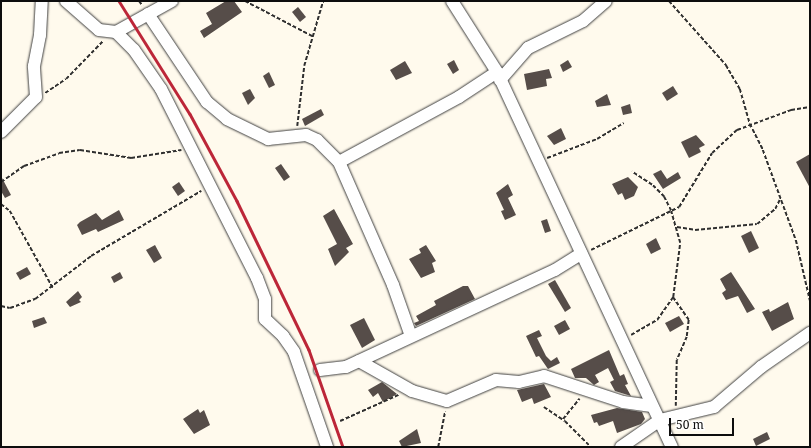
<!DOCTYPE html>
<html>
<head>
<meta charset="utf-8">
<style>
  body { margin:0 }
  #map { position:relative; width:811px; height:448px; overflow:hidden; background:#fffaed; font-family:"Noto Serif",serif }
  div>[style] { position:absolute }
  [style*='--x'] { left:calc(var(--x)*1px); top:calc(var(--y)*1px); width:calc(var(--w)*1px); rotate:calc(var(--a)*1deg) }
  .building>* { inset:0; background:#564d49 }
  .path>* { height:1.5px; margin-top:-0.75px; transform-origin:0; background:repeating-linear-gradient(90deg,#2f2f2f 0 4px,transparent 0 6px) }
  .roads { filter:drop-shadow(0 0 1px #404040) drop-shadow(0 0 1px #404040) }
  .minor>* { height:12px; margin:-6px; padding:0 6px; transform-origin:6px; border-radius:6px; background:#fff }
  .rail>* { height:2.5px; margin:-1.25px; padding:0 1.25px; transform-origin:1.25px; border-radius:1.25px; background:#bc2638 }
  span { translate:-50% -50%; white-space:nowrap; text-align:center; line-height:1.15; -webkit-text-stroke:4px #fff; paint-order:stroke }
  .frame { position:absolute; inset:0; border:2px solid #0d0d0d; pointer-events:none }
  .scale { position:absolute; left:669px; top:418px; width:65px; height:18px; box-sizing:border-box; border:2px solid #0d0d0d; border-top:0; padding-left:5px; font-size:12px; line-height:14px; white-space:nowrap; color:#0d0d0d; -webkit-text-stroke:3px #fff; paint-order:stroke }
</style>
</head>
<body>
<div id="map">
  <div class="building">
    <i style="clip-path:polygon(226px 1px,234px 1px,242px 12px,204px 38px,200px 31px,212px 24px,206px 13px)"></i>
    <i style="clip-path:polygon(298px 7px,306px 17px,300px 22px,292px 12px)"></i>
    <i style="clip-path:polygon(454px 60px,459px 70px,453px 74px,447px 64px)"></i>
    <i style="clip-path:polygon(568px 60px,572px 67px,563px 72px,560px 65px)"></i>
    <i style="clip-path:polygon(405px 61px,412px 73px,396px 80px,390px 70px)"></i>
    <i style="clip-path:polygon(549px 69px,552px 78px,546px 79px,547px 86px,527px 90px,524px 74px)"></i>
    <i style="clip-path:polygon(269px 72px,275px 85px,269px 88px,263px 76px)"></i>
    <i style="clip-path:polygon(673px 86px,678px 94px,667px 101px,662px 93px)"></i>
    <i style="clip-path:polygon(250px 89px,255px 98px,248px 105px,242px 93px)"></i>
    <i style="clip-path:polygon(607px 94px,611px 105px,597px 107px,595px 101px)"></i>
    <i style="clip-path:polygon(630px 104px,632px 113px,623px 115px,621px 107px)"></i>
    <i style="clip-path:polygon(321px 109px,324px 115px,305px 126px,302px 119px)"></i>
    <i style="clip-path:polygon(561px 128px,566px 139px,554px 145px,547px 136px)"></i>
    <i style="clip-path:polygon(696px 135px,705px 145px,699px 148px,701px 152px,689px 158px,681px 142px)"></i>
    <i style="clip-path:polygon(810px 154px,810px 188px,796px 162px)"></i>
    <i style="clip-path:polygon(281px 164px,290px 177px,284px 181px,275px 168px)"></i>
    <i style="clip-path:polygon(661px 170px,667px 179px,678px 172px,681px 178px,663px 189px,653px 174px)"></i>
    <i style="clip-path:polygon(1px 176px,11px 195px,5px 198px,1px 191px)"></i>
    <i style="clip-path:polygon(628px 177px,638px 187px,634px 196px,625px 200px,622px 193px,618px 195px,612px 184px)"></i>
    <i style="clip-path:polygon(179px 182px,185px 191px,178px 196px,172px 187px)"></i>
    <i style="clip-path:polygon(508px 184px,513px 195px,508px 198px,516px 215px,505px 220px,501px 211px,504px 210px,496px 193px)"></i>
    <i style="clip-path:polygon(334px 209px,353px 244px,346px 248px,349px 252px,335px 266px,328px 249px,337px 244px,323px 216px)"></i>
    <i style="clip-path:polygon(119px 210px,124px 220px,98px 232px,96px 229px,82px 235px,77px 225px,80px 222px,96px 213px,102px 220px)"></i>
    <i style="clip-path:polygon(547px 219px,551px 231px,545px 233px,541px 221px)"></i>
    <i style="clip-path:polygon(751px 231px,759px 248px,749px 253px,741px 236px)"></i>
    <i style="clip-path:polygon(656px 238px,661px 249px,651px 254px,646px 244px)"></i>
    <i style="clip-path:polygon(155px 245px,162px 258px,154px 263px,146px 250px)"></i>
    <i style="clip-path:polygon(426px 245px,436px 261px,432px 263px,435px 272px,421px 278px,409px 259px,421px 253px,419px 249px)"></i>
    <i style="clip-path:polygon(27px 267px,31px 274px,20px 280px,16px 273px)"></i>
    <i style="clip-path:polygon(120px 272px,123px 278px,114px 283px,111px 277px)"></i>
    <i style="clip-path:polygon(731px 272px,755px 309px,747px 313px,738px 296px,726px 300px,722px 293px,726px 290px,720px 279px)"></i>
    <i style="clip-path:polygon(555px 280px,571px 308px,565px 312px,548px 284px)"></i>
    <i style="clip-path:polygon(463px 286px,468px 286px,475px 299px,416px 326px,414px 323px,419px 321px,416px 316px,436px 305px,434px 301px)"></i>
    <i style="clip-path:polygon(78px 291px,82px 297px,79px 300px,81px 302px,70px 307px,66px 302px)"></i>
    <i style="clip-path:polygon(788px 302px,794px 319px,772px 331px,762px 312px,769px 309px,770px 312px)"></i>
    <i style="clip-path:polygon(679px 316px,684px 324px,670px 332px,665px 323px)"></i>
    <i style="clip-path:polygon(44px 317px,47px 323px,34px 328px,32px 321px)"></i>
    <i style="clip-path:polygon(364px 318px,375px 340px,362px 348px,350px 325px)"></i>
    <i style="clip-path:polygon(565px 320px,570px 329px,559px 335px,554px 326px)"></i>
    <i style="clip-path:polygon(539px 330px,542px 336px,537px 338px,546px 356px,551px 361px,557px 357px,560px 363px,548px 369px,539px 356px,536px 357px,526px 336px)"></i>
    <i style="clip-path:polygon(609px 350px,620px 376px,624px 374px,628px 384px,625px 385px,631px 396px,615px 391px,610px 382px,614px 380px,608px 368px,595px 375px,599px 382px,594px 385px,586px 378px,575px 378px,571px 369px)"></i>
    <i style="clip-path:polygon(382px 382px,397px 394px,383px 402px,378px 393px,373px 397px,368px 390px)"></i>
    <i style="clip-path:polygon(544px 384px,551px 397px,534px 404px,532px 398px,522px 402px,517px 390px)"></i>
    <i style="clip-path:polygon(617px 408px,642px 412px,645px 419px,641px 424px,617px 433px,613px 421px,599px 426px,597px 422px,594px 423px,591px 415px)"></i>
    <i style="clip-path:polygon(198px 409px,200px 413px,204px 410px,210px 425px,194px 434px,183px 419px)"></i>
    <i style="clip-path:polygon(417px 429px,421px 443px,402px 447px,399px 441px)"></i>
    <i style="clip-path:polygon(767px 432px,770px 439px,756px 446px,753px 439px)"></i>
  </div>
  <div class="path">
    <i style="--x:139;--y:1;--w:6;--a:51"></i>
    <i style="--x:245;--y:1;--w:76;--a:27.6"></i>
    <i style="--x:669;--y:1;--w:86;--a:48.3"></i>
    <i style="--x:726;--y:65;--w:28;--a:60"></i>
    <i style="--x:740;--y:89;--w:36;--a:74"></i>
    <i style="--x:750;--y:124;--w:29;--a:63"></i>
    <i style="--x:763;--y:150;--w:96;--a:69.9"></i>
    <i style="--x:796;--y:240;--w:62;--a:76.9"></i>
    <i style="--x:45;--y:93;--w:25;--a:-34"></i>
    <i style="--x:66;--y:79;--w:53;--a:-45.8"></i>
    <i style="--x:297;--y:126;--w:60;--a:-83.3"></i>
    <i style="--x:304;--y:66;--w:68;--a:-73.7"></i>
    <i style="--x:547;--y:158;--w:53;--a:-20.8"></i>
    <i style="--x:597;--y:139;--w:31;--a:-31"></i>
    <i style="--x:1;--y:182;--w:28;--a:-35"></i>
    <i style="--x:24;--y:166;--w:37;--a:-20"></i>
    <i style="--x:59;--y:153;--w:21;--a:-8"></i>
    <i style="--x:80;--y:150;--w:52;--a:8.9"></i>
    <i style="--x:131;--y:158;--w:51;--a:-9.1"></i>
    <i style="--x:1;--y:204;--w:11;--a:38"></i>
    <i style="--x:10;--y:211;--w:88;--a:60.8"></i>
    <i style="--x:677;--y:227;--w:18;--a:9"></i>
    <i style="--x:695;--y:230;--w:62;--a:-5.5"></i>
    <i style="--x:757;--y:224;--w:23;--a:-40"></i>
    <i style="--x:775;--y:209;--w:11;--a:-63"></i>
    <i style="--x:591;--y:250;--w:98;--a:-26"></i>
    <i style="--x:679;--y:207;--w:63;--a:-58.6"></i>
    <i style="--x:712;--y:153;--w:34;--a:-43"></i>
    <i style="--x:737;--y:130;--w:58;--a:-20.3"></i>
    <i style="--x:791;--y:110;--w:19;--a:-9"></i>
    <i style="--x:673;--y:297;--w:28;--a:55"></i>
    <i style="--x:689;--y:320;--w:17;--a:97"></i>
    <i style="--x:687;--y:337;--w:25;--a:113"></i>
    <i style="--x:677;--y:360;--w:46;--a:91.2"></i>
    <i style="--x:1;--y:306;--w:9;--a:13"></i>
    <i style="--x:10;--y:308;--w:27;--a:-20"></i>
    <i style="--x:35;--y:299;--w:71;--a:-37.5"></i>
    <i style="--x:91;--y:256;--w:128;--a:-30.6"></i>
    <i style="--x:631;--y:335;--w:30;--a:-30"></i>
    <i style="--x:657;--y:320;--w:28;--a:-55"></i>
    <i style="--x:673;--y:297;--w:54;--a:-82.6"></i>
    <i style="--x:680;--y:243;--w:33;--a:-106"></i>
    <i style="--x:671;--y:211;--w:16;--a:-117"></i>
    <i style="--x:664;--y:197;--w:17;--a:-135"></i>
    <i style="--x:652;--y:185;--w:24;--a:-147"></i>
    <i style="--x:544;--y:407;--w:25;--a:34"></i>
    <i style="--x:565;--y:421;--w:37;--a:45"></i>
    <i style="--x:563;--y:419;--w:26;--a:-51"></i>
    <i style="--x:340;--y:421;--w:64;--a:-24.1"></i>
    <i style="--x:438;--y:447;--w:36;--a:-79"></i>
  </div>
  <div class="roads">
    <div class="minor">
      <i style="--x:66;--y:1;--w:44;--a:41.3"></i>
      <i style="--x:99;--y:30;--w:17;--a:7"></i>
      <i style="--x:116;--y:32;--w:25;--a:45"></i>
      <i style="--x:134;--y:50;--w:47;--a:55.3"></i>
      <i style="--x:161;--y:89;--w:212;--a:63.1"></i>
      <i style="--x:257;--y:278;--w:22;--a:69"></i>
      <i style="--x:265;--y:299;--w:20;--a:90"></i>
      <i style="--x:265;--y:319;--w:25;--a:43"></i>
      <i style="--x:283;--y:336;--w:19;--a:55"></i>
      <i style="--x:294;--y:352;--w:101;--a:70.8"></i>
      <i style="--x:452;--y:1;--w:84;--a:57.6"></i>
      <i style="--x:497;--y:72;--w:414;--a:65"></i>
      <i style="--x:148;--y:14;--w:106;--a:56.2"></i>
      <i style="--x:207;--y:102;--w:26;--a:40"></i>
      <i style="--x:227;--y:119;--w:46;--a:26"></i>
      <i style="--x:268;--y:139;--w:38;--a:-6"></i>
      <i style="--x:306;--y:135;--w:12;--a:24"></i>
      <i style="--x:317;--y:140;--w:31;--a:45"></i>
      <i style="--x:339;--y:162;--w:134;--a:66.3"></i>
      <i style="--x:393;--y:285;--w:54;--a:70.6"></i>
      <i style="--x:116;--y:32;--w:64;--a:-29"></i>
      <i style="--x:500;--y:80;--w:43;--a:-48.8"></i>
      <i style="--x:528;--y:48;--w:61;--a:-26.1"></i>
      <i style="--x:583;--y:21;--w:30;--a:-41"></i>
      <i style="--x:1;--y:132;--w:49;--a:-45"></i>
      <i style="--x:36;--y:97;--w:31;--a:-94"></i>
      <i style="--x:34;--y:66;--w:32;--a:-79"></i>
      <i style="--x:40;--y:35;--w:34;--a:-87"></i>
      <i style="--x:339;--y:162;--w:136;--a:-28.4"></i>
      <i style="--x:459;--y:97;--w:45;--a:-33.3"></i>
      <i style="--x:359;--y:361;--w:61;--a:29.5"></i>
      <i style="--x:412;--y:391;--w:36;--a:16"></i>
      <i style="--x:447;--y:401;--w:53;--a:-23.2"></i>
      <i style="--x:496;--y:380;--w:23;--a:5"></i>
      <i style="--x:519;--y:382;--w:26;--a:-13"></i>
      <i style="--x:544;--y:376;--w:83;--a:18.2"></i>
      <i style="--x:623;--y:402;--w:29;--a:8"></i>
      <i style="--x:320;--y:370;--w:26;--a:-7"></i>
      <i style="--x:346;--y:367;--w:230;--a:-24.9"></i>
      <i style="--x:555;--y:270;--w:31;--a:-32"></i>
      <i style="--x:621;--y:447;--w:47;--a:-34.7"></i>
      <i style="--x:660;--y:420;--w:56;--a:-13.5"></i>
      <i style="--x:714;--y:407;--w:62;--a:-40.4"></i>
      <i style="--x:761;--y:367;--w:60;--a:-34.8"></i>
    </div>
  </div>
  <div class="rail">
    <i style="--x:119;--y:1;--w:133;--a:57.9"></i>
    <i style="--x:190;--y:114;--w:99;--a:61.6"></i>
    <i style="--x:237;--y:201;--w:165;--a:64.2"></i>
    <i style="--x:309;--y:350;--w:103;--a:70.7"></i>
  </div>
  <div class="frame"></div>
  <div class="scale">50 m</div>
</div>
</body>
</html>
